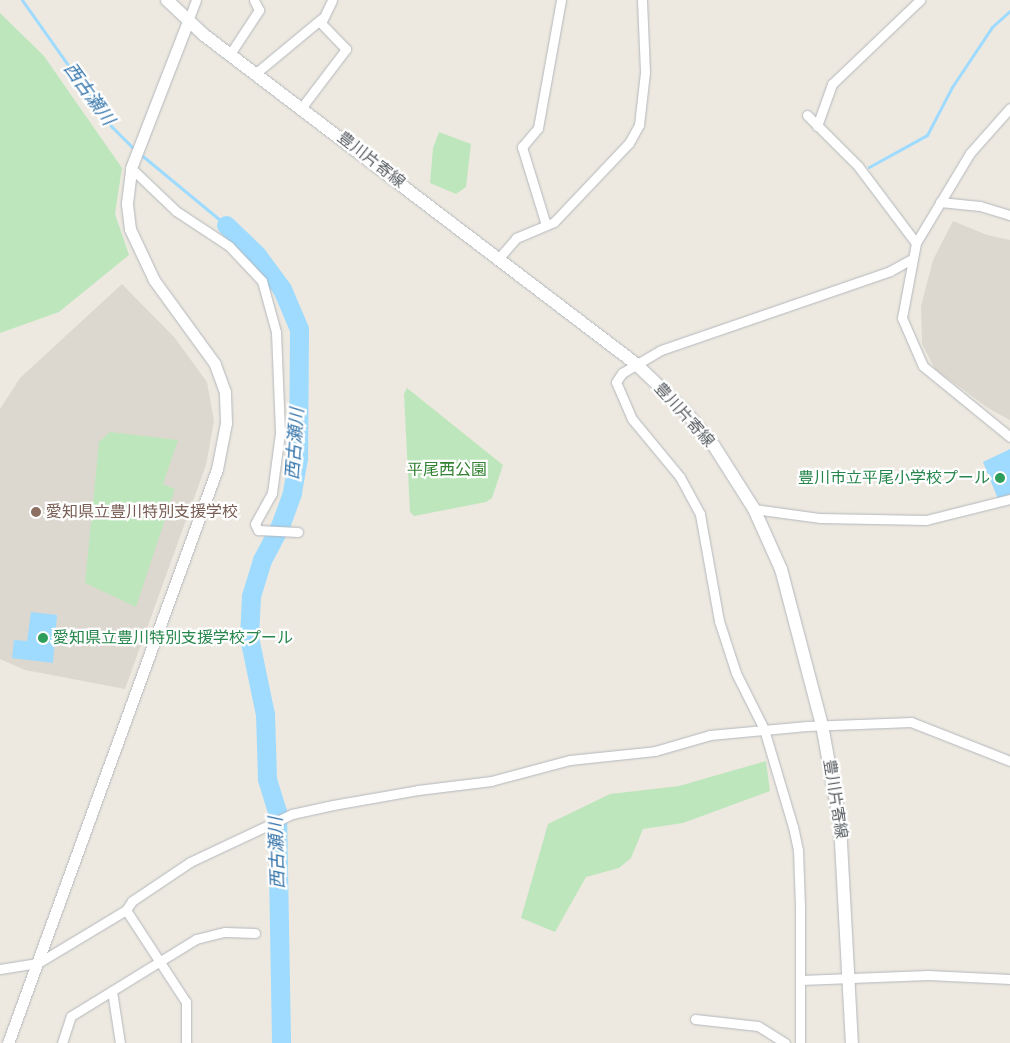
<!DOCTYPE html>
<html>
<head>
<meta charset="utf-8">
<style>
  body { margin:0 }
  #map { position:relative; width:1010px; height:1043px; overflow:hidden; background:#ede9e0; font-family:Rubik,"Noto Sans JP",sans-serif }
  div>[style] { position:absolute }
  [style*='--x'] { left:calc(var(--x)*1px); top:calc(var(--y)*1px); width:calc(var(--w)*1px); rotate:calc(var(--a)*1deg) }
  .education>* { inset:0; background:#ddd8cf }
  .green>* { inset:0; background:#bee6bc }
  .water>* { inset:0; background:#9edbff }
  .stream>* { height:3px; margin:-1.5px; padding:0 1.5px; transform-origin:1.5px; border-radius:1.5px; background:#9edbff }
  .river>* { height:19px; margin:-9.5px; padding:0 9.5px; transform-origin:9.5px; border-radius:9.5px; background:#9edbff }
  .roads { filter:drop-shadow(0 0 1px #b3b7bc) drop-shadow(0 0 1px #b3b7bc) }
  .minor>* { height:9px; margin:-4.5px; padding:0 4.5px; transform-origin:4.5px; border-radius:4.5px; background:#fff }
  .tertiary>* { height:11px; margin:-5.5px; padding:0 5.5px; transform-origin:5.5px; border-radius:5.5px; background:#fff }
  .secondary>* { height:12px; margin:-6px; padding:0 6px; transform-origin:6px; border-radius:6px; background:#fff }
  .dots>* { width:14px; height:14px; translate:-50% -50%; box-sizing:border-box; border:2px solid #fff; border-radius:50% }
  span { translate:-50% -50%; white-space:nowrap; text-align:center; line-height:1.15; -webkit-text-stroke:4.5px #fff; paint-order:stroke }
  .street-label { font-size:16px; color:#595e62 }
  .park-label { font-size:16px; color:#328231 }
  .leisure-label { font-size:16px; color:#27864d }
  .right { translate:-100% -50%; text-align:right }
  .left { translate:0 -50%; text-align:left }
  .education-label { font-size:16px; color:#785e54 }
  .water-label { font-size:18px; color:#3776ab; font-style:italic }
</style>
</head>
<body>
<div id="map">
  <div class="education">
    <i style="clip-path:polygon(953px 221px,987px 235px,1010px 240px,1010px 420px,988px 408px,935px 369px,922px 344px,921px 306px,933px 260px)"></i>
    <i style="clip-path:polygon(122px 284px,175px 338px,207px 382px,214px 421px,206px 465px,125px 689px,25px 670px,0 659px,0 409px,20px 378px)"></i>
  </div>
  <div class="green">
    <i style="clip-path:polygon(0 13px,44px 56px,122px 168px,115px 214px,129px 255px,59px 312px,0 333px)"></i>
    <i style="clip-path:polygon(439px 132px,471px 144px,466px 187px,456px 194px,430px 183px,433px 148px)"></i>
    <i style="clip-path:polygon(407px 388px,503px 465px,492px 498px,486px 502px,414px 516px,410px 512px,404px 394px)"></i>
    <i style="clip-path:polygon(110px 432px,178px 440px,163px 484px,175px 489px,136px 607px,85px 583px,99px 442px)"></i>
    <i style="clip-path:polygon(766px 761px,770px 791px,683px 823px,643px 829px,631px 858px,619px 868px,586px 877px,555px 932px,521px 918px,548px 824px,610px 794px,679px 786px)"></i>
  </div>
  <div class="water">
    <i style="clip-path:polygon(1010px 449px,1010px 494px,998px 499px,983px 462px)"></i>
    <i style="clip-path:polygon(31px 612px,57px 615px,53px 663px,12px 658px,14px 640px,27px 641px)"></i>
  </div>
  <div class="stream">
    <i style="--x:22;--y:0;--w:156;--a:54.7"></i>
    <i style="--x:112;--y:127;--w:31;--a:45"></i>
    <i style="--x:139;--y:153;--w:113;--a:39.6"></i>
    <i style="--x:869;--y:167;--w:66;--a:-28.9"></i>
    <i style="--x:927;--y:135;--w:54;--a:-62.5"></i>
    <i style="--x:952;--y:87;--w:72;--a:-56.3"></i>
    <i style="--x:992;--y:27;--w:24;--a:-42"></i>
  </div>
  <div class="river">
    <i style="--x:226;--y:225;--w:43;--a:44.1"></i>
    <i style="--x:257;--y:255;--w:42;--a:53.7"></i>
    <i style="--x:282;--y:289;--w:43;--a:67"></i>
    <i style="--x:299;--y:329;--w:129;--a:90.4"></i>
    <i style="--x:298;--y:458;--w:36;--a:100"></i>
    <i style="--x:292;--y:493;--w:33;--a:110"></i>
    <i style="--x:281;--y:524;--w:41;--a:117.8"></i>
    <i style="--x:262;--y:560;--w:38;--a:107"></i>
    <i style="--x:251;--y:596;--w:41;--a:92.8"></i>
    <i style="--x:249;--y:637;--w:79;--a:78.3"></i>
    <i style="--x:265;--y:714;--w:65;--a:88.2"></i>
    <i style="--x:267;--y:779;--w:34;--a:73"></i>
    <i style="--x:277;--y:811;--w:232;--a:89"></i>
  </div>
  <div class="roads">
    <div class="minor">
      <i style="--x:188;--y:21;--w:22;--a:-69"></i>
      <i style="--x:230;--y:54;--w:53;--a:-56.6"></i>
      <i style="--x:259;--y:10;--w:11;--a:-117"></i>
      <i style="--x:256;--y:73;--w:85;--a:-39.7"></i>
      <i style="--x:302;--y:107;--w:73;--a:-52.8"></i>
      <i style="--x:346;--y:49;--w:36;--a:-134"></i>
      <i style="--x:321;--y:23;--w:25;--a:-64"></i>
      <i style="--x:1010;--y:108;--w:60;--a:131.6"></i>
      <i style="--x:970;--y:153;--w:105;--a:121"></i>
      <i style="--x:916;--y:243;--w:76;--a:100.6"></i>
      <i style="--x:902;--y:318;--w:52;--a:66.4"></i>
      <i style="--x:923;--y:366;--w:112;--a:39.2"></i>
      <i style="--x:807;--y:115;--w:72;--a:45"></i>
      <i style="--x:858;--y:166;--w:96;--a:53"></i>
      <i style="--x:817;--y:126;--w:45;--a:-70.3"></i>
      <i style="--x:832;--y:84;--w:122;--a:-43.7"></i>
      <i style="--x:131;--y:168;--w:62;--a:43.7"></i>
      <i style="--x:176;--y:211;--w:64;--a:33.4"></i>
      <i style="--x:229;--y:246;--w:48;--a:46.7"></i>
      <i style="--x:262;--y:281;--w:53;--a:74.6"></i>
      <i style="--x:276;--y:332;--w:101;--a:87.7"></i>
      <i style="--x:280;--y:433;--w:61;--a:97.6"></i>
      <i style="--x:272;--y:493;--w:35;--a:119"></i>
      <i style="--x:255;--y:524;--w:7;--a:63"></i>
      <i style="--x:258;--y:530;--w:40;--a:2.9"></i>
      <i style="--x:940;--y:202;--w:40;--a:5.7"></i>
      <i style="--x:980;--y:206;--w:31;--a:17"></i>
      <i style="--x:546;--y:225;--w:82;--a:-107.1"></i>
      <i style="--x:522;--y:147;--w:25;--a:-50"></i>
      <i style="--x:538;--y:128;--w:130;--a:-79.8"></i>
      <i style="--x:498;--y:259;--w:28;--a:-49"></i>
      <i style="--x:516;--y:238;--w:41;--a:-22.8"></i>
      <i style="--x:554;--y:222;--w:109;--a:-46.5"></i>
      <i style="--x:629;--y:143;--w:21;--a:-61"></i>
      <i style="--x:639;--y:125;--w:53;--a:-83.5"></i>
      <i style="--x:645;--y:72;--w:72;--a:-92.4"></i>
      <i style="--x:754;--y:509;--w:67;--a:7.8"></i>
      <i style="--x:820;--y:518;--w:106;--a:1.1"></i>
      <i style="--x:926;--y:520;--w:87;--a:-14"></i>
      <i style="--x:126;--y:910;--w:110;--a:56.9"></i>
      <i style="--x:186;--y:1002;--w:41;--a:90"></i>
      <i style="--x:0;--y:969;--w:38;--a:-9"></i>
      <i style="--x:38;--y:963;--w:103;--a:-31.1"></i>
      <i style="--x:126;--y:910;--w:11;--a:-56"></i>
      <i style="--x:132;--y:901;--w:70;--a:-33.9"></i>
      <i style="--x:190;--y:862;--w:113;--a:-25.2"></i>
      <i style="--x:292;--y:814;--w:42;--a:-12.4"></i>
      <i style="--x:333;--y:805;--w:86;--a:-10"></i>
      <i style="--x:418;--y:790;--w:74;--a:-7"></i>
      <i style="--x:491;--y:781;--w:82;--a:-14.9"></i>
      <i style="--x:570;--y:760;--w:85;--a:-6"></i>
      <i style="--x:655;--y:751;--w:57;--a:-16.2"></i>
      <i style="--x:710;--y:735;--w:97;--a:-5.3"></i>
      <i style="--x:807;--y:726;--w:104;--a:-2.2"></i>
      <i style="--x:911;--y:722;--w:106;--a:21.5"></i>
      <i style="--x:801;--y:980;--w:127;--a:-2.3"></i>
      <i style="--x:928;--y:975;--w:82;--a:2.8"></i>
      <i style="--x:112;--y:991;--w:53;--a:81.3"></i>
      <i style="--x:695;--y:1019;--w:63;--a:6.3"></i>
      <i style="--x:758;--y:1026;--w:32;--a:32"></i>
      <i style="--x:62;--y:1043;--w:28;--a:-72"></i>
      <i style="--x:71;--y:1016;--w:147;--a:-31.6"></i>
      <i style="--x:196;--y:939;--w:30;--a:-14"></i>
      <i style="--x:225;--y:932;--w:30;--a:2"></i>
      <i style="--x:800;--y:1043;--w:136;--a:-90"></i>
      <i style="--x:800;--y:907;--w:57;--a:-92"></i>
      <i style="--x:798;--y:850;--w:24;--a:-102"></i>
      <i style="--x:793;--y:827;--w:102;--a:-106.5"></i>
      <i style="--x:764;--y:729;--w:63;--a:-116.6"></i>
      <i style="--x:736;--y:673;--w:55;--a:-108.1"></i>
      <i style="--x:719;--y:621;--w:109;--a:-100.1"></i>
      <i style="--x:700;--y:514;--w:42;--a:-118.4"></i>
      <i style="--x:680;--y:477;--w:75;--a:-129.6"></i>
      <i style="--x:632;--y:419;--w:40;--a:-113.4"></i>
      <i style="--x:616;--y:382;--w:11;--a:-56"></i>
      <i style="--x:622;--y:373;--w:45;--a:-30.5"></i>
      <i style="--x:661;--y:350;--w:242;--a:-19"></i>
      <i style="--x:890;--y:271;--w:23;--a:-29"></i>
    </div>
    <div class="tertiary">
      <i style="--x:8;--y:1043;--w:611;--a:-69.99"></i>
      <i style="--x:217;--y:469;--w:47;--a:-78.9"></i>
      <i style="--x:226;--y:423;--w:31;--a:-92"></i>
      <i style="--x:225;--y:392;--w:30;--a:-110"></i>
      <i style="--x:215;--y:364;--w:104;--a:-126"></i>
      <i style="--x:154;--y:280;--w:56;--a:-115.2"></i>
      <i style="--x:130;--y:229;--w:26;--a:-97"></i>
      <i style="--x:127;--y:203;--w:35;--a:-83"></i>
      <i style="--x:131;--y:168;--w:158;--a:-68.8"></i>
    </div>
    <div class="secondary">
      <i style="--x:167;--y:0;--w:51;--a:43.4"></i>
      <i style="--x:204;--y:35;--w:543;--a:37.29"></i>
      <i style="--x:636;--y:364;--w:68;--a:43.8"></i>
      <i style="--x:685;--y:411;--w:45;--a:50.4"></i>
      <i style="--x:714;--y:446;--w:75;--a:57.6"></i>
      <i style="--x:754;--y:509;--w:66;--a:65.8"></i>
      <i style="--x:781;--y:569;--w:161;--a:75.3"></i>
      <i style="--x:822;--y:725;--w:101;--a:79.7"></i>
      <i style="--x:840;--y:824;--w:219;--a:86.9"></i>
    </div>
  </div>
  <div class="dots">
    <i style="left:1000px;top:478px;background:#2e9e5b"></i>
    <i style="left:36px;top:512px;background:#8d6e63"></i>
    <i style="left:43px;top:638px;background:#2e9e5b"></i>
  </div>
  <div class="street-label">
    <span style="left:371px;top:160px;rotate:38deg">豊川片寄線</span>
    <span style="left:684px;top:415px;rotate:48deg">豊川片寄線</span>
    <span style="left:835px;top:799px;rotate:81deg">豊川片寄線</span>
  </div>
  <div class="park-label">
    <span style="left:447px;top:470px">平尾西公園</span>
  </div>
  <div class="leisure-label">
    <span class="right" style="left:990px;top:478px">豊川市立平尾小学校プール</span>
    <span class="left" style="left:53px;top:638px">愛知県立豊川特別支援学校プール</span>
  </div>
  <div class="education-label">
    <span class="left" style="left:46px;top:512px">愛知県立豊川特別支援学校</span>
  </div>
  <div class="water-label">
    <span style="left:89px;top:94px;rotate:54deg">西古瀬川</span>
    <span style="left:295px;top:444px;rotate:-86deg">西古瀬川</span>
    <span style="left:277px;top:853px;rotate:-92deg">西古瀬川</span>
  </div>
</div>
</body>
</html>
